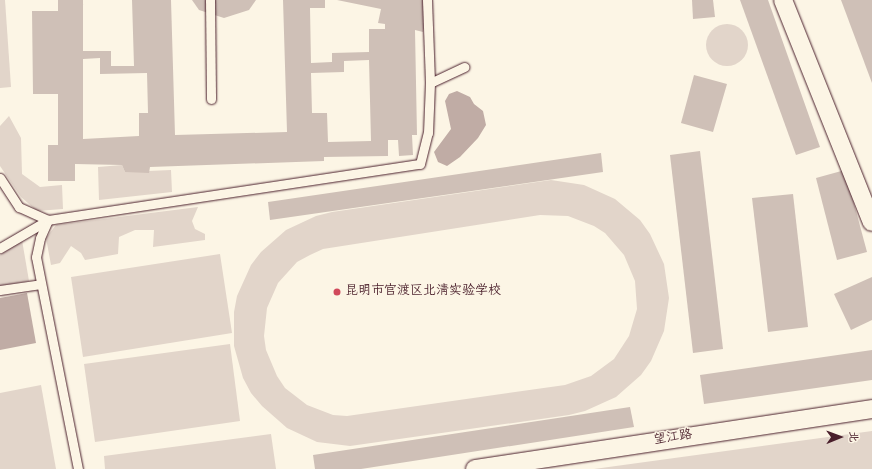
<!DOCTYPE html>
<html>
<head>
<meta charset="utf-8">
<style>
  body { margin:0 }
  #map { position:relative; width:872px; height:469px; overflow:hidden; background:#fcf5e5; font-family:"Gochi Hand","LXGW WenKai TC",sans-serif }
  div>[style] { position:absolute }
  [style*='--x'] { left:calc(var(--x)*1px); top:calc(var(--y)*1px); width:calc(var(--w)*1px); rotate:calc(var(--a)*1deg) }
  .green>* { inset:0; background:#e2d5ca }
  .round { border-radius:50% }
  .water>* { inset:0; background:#c0aca5 }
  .building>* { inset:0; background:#cfc0b7 }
  .roads { filter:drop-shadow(0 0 1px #4a1f2b) drop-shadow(0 0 1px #4a1f2b) }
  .lane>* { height:9px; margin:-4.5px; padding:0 4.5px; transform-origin:4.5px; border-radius:4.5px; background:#fcf5e5 }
  .street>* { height:18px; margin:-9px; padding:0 9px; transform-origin:9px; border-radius:9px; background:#fcf5e5 }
  .dots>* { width:11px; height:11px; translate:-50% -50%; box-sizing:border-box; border:2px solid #fcf5e5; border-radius:50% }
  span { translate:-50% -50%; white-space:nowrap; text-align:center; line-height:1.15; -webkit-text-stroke:3px #fcf5e5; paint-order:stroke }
  .poi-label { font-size:13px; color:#4a1f2b }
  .left { translate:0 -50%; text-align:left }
  .street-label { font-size:13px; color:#4a1f2b }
  .north { position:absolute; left:820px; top:417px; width:40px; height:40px; -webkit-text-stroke:3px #fcf5e5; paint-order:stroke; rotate:89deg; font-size:11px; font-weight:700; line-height:16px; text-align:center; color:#4a1f2b }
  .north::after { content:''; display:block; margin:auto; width:14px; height:18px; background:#4a1f2b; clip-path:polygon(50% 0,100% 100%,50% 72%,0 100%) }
</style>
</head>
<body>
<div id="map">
  <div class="green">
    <i style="clip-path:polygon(0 0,5px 0,11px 87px,0 88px)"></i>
    <i class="round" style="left:706px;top:24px;width:42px;height:42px"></i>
    <i style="clip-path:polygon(9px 116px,21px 138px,22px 174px,40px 187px,62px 185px,63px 209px,37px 211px,21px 197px,0 166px,0 126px)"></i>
    <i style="clip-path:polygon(122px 165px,125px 172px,171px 170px,172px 192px,99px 200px,98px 167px)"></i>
    <i style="clip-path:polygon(evenodd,551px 180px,584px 185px,615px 199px,640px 220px,650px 234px,664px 264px,669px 298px,664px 331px,651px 361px,641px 375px,616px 397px,585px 411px,569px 415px,350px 446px,317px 442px,287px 428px,262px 406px,251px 393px,243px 378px,234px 346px,234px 312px,237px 296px,251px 265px,261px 252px,286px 230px,316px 216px,332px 212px,551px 180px,540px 215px,568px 216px,594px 226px,605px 233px,624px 255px,635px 281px,637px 309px,629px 336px,614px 359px,591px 376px,565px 385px,347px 416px,333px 415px,307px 405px,285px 388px,277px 376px,266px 350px,264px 336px,267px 308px,278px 283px,297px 262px,310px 255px,323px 249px,540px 215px)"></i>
    <i style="clip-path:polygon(198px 207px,192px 221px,195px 229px,205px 234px,205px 240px,153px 247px,154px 230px,135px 230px,119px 237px,118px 254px,85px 260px,81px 253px,71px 246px,60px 263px,51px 265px,46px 238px,56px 225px)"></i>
    <i style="clip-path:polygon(22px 240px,29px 281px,0 286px,0 255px)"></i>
    <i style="clip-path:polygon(220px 254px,232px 333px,83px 357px,71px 277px)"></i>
    <i style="clip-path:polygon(230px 344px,240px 421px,95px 442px,84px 364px)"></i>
    <i style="clip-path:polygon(41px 385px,56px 469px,0 469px,0 393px)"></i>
    <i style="clip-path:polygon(872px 431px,872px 469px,594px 469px)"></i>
    <i style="clip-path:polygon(271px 434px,276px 469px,105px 469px,104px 456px)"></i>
  </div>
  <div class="water">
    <i style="clip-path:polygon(457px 91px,470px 97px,474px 104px,483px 111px,486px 125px,478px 138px,460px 157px,447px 166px,438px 162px,434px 152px,451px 129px,445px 101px,449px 94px)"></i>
    <i style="clip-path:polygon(27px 293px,36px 343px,0 350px,0 298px)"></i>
  </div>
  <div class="building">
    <i style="clip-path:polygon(evenodd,58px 0,83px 0,83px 51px,111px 51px,111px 66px,134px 66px,132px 0,171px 0,175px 135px,287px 132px,283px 0,325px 0,325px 8px,310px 8px,311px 63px,332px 62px,332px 53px,369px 52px,369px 29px,385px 29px,385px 24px,378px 23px,381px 9px,337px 0,430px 0,423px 32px,415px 30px,417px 135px,412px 135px,413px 155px,399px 156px,398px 140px,388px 140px,388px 156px,324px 157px,324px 161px,150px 167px,149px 173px,125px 172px,122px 165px,75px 164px,75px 181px,48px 181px,48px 145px,58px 145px,58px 94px,33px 94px,32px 11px,58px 11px,58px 0,100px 58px,100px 74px,147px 73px,148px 113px,139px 113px,139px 136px,83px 139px,83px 59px,100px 58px,58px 0,369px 60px,371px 141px,328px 142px,327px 113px,312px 113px,311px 73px,344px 72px,344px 61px,369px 60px)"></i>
    <i style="clip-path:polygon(192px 0,256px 0,249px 10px,224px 18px,199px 10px)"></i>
    <i style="clip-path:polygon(692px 0,713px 0,715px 17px,693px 19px)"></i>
    <i style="clip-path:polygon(740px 0,768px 0,820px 147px,796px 155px)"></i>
    <i style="clip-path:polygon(841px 0,872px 0,872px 83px)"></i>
    <i style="clip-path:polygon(694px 75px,727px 84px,713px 132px,681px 123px)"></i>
    <i style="clip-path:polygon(700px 151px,723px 349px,693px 353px,670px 155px)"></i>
    <i style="clip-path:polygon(601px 153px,603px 172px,270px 220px,268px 202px)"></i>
    <i style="clip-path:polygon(845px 170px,867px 252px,837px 260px,816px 178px)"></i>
    <i style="clip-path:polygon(793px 194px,808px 327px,768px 332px,752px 198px)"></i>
    <i style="clip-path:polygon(872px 277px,872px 320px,851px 330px,834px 294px)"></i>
    <i style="clip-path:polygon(872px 350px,872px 380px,704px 404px,700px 375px)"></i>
    <i style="clip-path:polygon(630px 407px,634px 427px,361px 469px,315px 469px,313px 455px)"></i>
  </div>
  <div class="roads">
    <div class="lane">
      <i style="--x:210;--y:0;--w:99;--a:89.4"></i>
      <i style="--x:427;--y:0;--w:83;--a:87.9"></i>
      <i style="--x:0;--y:178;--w:35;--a:57"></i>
      <i style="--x:19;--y:207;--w:32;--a:24"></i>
      <i style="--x:48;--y:220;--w:56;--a:149.7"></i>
      <i style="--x:0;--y:290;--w:41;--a:-8.3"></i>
      <i style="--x:78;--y:469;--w:216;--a:-101.2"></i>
      <i style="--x:36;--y:257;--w:19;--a:-78"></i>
      <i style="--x:40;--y:238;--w:20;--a:-66"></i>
      <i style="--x:48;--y:220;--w:376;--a:-8.6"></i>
      <i style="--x:420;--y:164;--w:32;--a:-76"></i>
      <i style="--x:428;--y:133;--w:50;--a:-87.7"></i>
      <i style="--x:430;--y:83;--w:38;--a:-25"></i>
    </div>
    <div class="street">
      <i style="--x:783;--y:0;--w:239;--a:68.2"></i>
      <i style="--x:475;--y:469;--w:402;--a:-8.6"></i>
    </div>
  </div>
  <div class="dots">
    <i style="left:337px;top:292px;background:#d1495b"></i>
  </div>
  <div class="poi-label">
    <span class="left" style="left:345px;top:292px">昆明市官渡区北清实验学校</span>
  </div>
  <div class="street-label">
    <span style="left:673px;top:439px;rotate:-9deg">望江路</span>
  </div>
  <div class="north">北</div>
</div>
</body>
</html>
